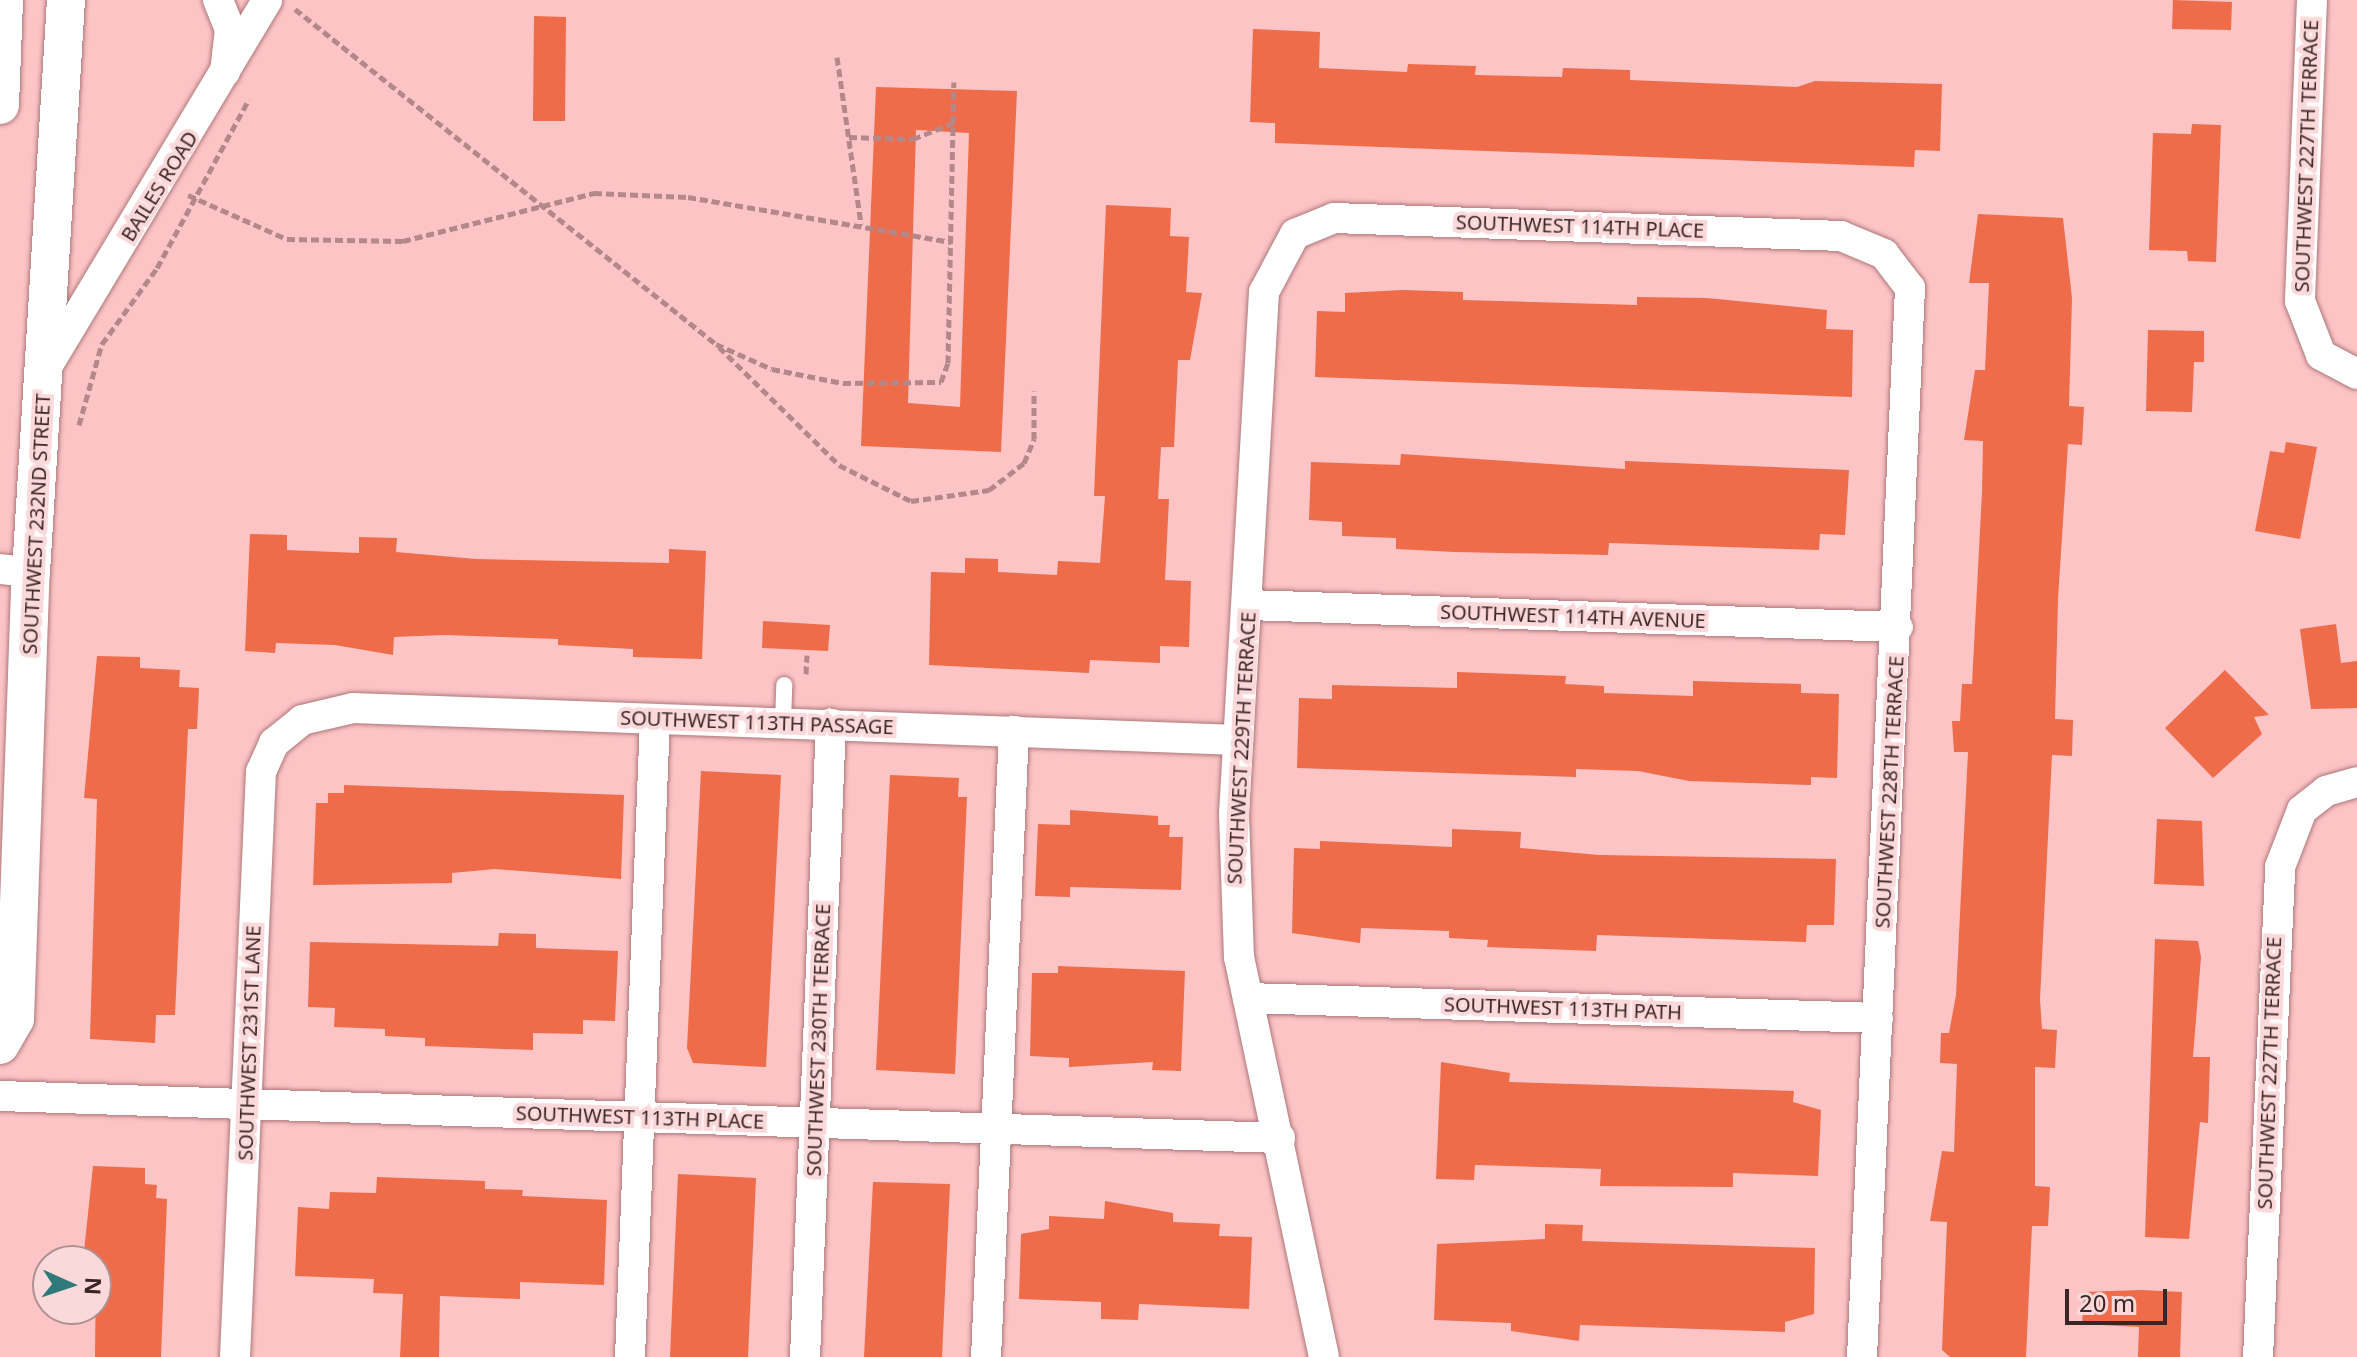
<!DOCTYPE html>
<html>
<head>
<meta charset="utf-8">
<style>
  body { margin:0 }
  #map { position:relative; width:2357px; height:1357px; overflow:hidden; background:#fdc4c6; font-family:"Noto Sans",sans-serif }
  div>[style] { position:absolute }
  [style*='--x'] { left:calc(var(--x)*1px); top:calc(var(--y)*1px); width:calc(var(--w)*1px); rotate:calc(var(--a)*1deg) }
  .building>* { inset:0; background:#ee6c49 }
  .path>* { height:5px; margin-top:-2.5px; transform-origin:0; background:repeating-linear-gradient(90deg,#b4888a 0 8px,transparent 0 12px) }
  .roads { filter:drop-shadow(0 0 2px #ad797b) drop-shadow(0 0 2px #ad797b) }
  .service>* { height:16px; margin:-8px; padding:0 8px; transform-origin:8px; border-radius:8px; background:#fff }
  .minor>* { height:30px; margin:-15px; padding:0 15px; transform-origin:15px; border-radius:15px; background:#fff }
  .tertiary>* { height:38px; margin:-19px; padding:0 19px; transform-origin:19px; border-radius:19px; background:#fff }
  span { translate:-50% -50%; white-space:nowrap; text-align:center; line-height:1.15; -webkit-text-stroke:8px #fbd8d9; paint-order:stroke }
  .street-label { font-size:20px; color:#3b2627 }
  .north { position:absolute; left:32px; top:1245px; width:80px; height:80px; box-sizing:border-box; background:#fbd8d9; border:2px solid #ae9192; border-radius:50%; rotate:93deg; font-size:22px; font-weight:700; line-height:32px; text-align:center; color:#3b2627 }
  .north::after { content:''; display:block; margin:auto; width:28px; height:36px; background:#30797a; clip-path:polygon(50% 0,100% 100%,50% 72%,0 100%) }
  .scale { position:absolute; left:2065px; top:1289px; width:102px; height:36px; box-sizing:border-box; border:4px solid #3b2627; border-top:0; padding-left:10px; font-size:24px; line-height:28px; white-space:nowrap; color:#3b2627; -webkit-text-stroke:6px #fbd8d9; paint-order:stroke }
</style>
</head>
<body>
<div id="map">
  <div class="building">
    <i style="clip-path:polygon(2173px 0,2232px 2px,2231px 30px,2172px 29px)"></i>
    <i style="clip-path:polygon(534px 16px,566px 17px,565px 121px,533px 121px)"></i>
    <i style="clip-path:polygon(1253px 29px,1320px 32px,1319px 68px,1407px 72px,1408px 64px,1476px 66px,1475px 75px,1562px 77px,1563px 68px,1630px 70px,1630px 80px,1797px 87px,1815px 81px,1942px 84px,1940px 151px,1915px 150px,1914px 167px,1275px 143px,1275px 123px,1250px 122px)"></i>
    <i style="clip-path:polygon(evenodd,876px 87px,1017px 91px,1001px 452px,861px 446px,876px 87px,916px 130px,969px 133px,960px 407px,908px 403px,916px 130px)"></i>
    <i style="clip-path:polygon(2192px 124px,2221px 125px,2216px 262px,2188px 261px,2187px 251px,2149px 250px,2153px 133px,2191px 134px)"></i>
    <i style="clip-path:polygon(1106px 205px,1171px 208px,1170px 236px,1189px 237px,1186px 292px,1202px 293px,1190px 360px,1178px 360px,1174px 447px,1161px 447px,1158px 499px,1169px 499px,1165px 580px,1191px 581px,1189px 647px,1160px 646px,1160px 663px,1090px 660px,1089px 673px,929px 665px,931px 572px,965px 573px,965px 558px,998px 559px,998px 572px,1057px 575px,1058px 561px,1100px 563px,1105px 496px,1094px 496px)"></i>
    <i style="clip-path:polygon(1978px 214px,2063px 218px,2072px 298px,2069px 406px,2084px 407px,2082px 445px,2068px 444px,2058px 599px,2055px 719px,2073px 720px,2072px 756px,2052px 755px,2040px 999px,2042px 1029px,2057px 1030px,2055px 1068px,2035px 1067px,2035px 1186px,2050px 1187px,2048px 1226px,2032px 1226px,2026px 1357px,1950px 1357px,1942px 1350px,1947px 1222px,1930px 1221px,1942px 1151px,1954px 1152px,1957px 1064px,1940px 1063px,1941px 1033px,1949px 1033px,1956px 995px,1968px 752px,1954px 752px,1952px 721px,1960px 721px,1962px 684px,1972px 684px,1982px 492px,1983px 441px,1964px 440px,1975px 370px,1985px 370px,1989px 283px,1969px 283px)"></i>
    <i style="clip-path:polygon(1403px 290px,1463px 292px,1463px 300px,1637px 305px,1637px 297px,1707px 298px,1827px 310px,1826px 329px,1853px 330px,1852px 397px,1315px 377px,1317px 311px,1345px 312px,1345px 293px)"></i>
    <i style="clip-path:polygon(2148px 330px,2204px 331px,2204px 362px,2194px 362px,2192px 412px,2146px 411px)"></i>
    <i style="clip-path:polygon(2286px 442px,2317px 447px,2300px 539px,2255px 531px,2270px 451px,2284px 453px)"></i>
    <i style="clip-path:polygon(1401px 454px,1625px 469px,1625px 461px,1849px 470px,1845px 535px,1820px 534px,1819px 550px,1609px 543px,1608px 555px,1454px 552px,1396px 549px,1396px 538px,1342px 536px,1342px 522px,1309px 520px,1311px 462px,1400px 465px)"></i>
    <i style="clip-path:polygon(250px 534px,287px 535px,287px 550px,359px 553px,359px 537px,397px 538px,396px 552px,476px 559px,669px 563px,669px 549px,706px 551px,702px 659px,633px 657px,633px 649px,558px 645px,558px 639px,444px 635px,394px 637px,393px 655px,335px 645px,276px 643px,275px 653px,245px 651px)"></i>
    <i style="clip-path:polygon(763px 621px,830px 625px,828px 651px,762px 648px)"></i>
    <i style="clip-path:polygon(2336px 624px,2341px 663px,2357px 661px,2357px 708px,2311px 709px,2300px 629px)"></i>
    <i style="clip-path:polygon(97px 656px,140px 657px,140px 668px,180px 670px,179px 687px,199px 688px,197px 729px,188px 729px,175px 1015px,156px 1015px,155px 1043px,90px 1039px,97px 799px,84px 798px)"></i>
    <i style="clip-path:polygon(2225px 670px,2269px 715px,2254px 717px,2262px 734px,2213px 778px,2165px 728px)"></i>
    <i style="clip-path:polygon(1457px 672px,1566px 676px,1565px 684px,1604px 686px,1604px 693px,1693px 696px,1693px 681px,1801px 684px,1801px 693px,1839px 694px,1837px 778px,1811px 777px,1811px 785px,1689px 781px,1638px 771px,1576px 769px,1576px 777px,1297px 768px,1299px 698px,1332px 699px,1332px 685px,1457px 688px)"></i>
    <i style="clip-path:polygon(701px 771px,781px 775px,766px 1067px,693px 1063px,687px 1048px)"></i>
    <i style="clip-path:polygon(890px 775px,959px 778px,958px 797px,967px 797px,955px 1074px,876px 1070px)"></i>
    <i style="clip-path:polygon(344px 785px,624px 795px,621px 879px,495px 869px,452px 873px,452px 883px,313px 885px,316px 803px,328px 803px,328px 793px,344px 793px)"></i>
    <i style="clip-path:polygon(1070px 810px,1158px 816px,1158px 825px,1170px 825px,1169px 837px,1183px 837px,1181px 890px,1070px 887px,1070px 897px,1035px 896px,1038px 824px,1070px 825px)"></i>
    <i style="clip-path:polygon(2157px 819px,2202px 821px,2204px 886px,2154px 884px)"></i>
    <i style="clip-path:polygon(1452px 829px,1521px 832px,1520px 848px,1599px 855px,1836px 859px,1834px 925px,1807px 925px,1806px 942px,1597px 935px,1596px 951px,1487px 947px,1488px 940px,1449px 938px,1449px 931px,1361px 928px,1360px 943px,1292px 933px,1294px 848px,1320px 849px,1320px 841px,1452px 847px)"></i>
    <i style="clip-path:polygon(499px 933px,536px 934px,536px 948px,618px 951px,615px 1021px,583px 1020px,583px 1034px,533px 1033px,533px 1050px,425px 1046px,425px 1038px,385px 1036px,385px 1029px,334px 1027px,335px 1008px,308px 1007px,310px 942px,498px 946px)"></i>
    <i style="clip-path:polygon(2155px 939px,2198px 941px,2201px 957px,2193px 1057px,2210px 1057px,2208px 1123px,2200px 1122px,2189px 1239px,2145px 1237px)"></i>
    <i style="clip-path:polygon(1058px 966px,1185px 971px,1181px 1071px,1152px 1070px,1153px 1062px,1069px 1067px,1069px 1058px,1030px 1056px,1032px 973px,1058px 973px)"></i>
    <i style="clip-path:polygon(1441px 1062px,1510px 1073px,1509px 1082px,1794px 1091px,1793px 1102px,1821px 1110px,1818px 1176px,1733px 1173px,1733px 1187px,1600px 1186px,1601px 1169px,1475px 1165px,1474px 1180px,1436px 1179px)"></i>
    <i style="clip-path:polygon(93px 1166px,145px 1168px,145px 1184px,157px 1185px,156px 1198px,167px 1199px,161px 1357px,95px 1357px,96px 1261px,83px 1261px)"></i>
    <i style="clip-path:polygon(678px 1174px,756px 1178px,748px 1357px,670px 1357px)"></i>
    <i style="clip-path:polygon(377px 1177px,485px 1181px,485px 1189px,523px 1190px,522px 1196px,607px 1200px,604px 1285px,520px 1282px,520px 1299px,440px 1296px,439px 1357px,400px 1357px,403px 1294px,373px 1293px,374px 1279px,295px 1276px,298px 1207px,329px 1209px,330px 1192px,376px 1193px)"></i>
    <i style="clip-path:polygon(873px 1182px,950px 1184px,942px 1357px,864px 1357px)"></i>
    <i style="clip-path:polygon(1105px 1201px,1173px 1213px,1173px 1222px,1220px 1224px,1219px 1236px,1252px 1237px,1249px 1309px,1139px 1304px,1138px 1320px,1101px 1319px,1101px 1302px,1019px 1299px,1021px 1234px,1049px 1229px,1049px 1216px,1104px 1219px)"></i>
    <i style="clip-path:polygon(1545px 1224px,1583px 1225px,1582px 1241px,1815px 1248px,1814px 1314px,1785px 1322px,1785px 1332px,1580px 1325px,1579px 1341px,1511px 1331px,1511px 1323px,1434px 1320px,1437px 1244px,1545px 1239px)"></i>
    <i style="clip-path:polygon(2141px 1290px,2182px 1292px,2180px 1357px,2138px 1357px,2139px 1327px,2082px 1324px,2084px 1292px)"></i>
  </div>
  <div class="path">
    <i style="--x:295;--y:9;--w:538;--a:38.51"></i>
    <i style="--x:716;--y:344;--w:61;--a:24.1"></i>
    <i style="--x:772;--y:369;--w:72;--a:11.2"></i>
    <i style="--x:843;--y:383;--w:98;--a:-0.6"></i>
    <i style="--x:941;--y:382;--w:20;--a:-70"></i>
    <i style="--x:948;--y:363;--w:281;--a:-88.8"></i>
    <i style="--x:837;--y:57;--w:169;--a:81.8"></i>
    <i style="--x:849;--y:137;--w:64;--a:1.8"></i>
    <i style="--x:913;--y:139;--w:43;--a:-21.8"></i>
    <i style="--x:188;--y:195;--w:108;--a:24"></i>
    <i style="--x:287;--y:239;--w:116;--a:1"></i>
    <i style="--x:403;--y:241;--w:197;--a:-14.1"></i>
    <i style="--x:594;--y:193;--w:94;--a:2.4"></i>
    <i style="--x:688;--y:197;--w:267;--a:9.7"></i>
    <i style="--x:102;--y:344;--w:94;--a:-54.1"></i>
    <i style="--x:157;--y:268;--w:192;--a:-61.4"></i>
    <i style="--x:719;--y:347;--w:168;--a:44.5"></i>
    <i style="--x:839;--y:465;--w:80;--a:26.6"></i>
    <i style="--x:911;--y:501;--w:79;--a:-8"></i>
    <i style="--x:989;--y:490;--w:44;--a:-37.6"></i>
    <i style="--x:1024;--y:463;--w:26;--a:-67"></i>
    <i style="--x:1034;--y:439;--w:48;--a:-90"></i>
    <i style="--x:79;--y:425;--w:85;--a:-74.3"></i>
    <i style="--x:806;--y:674;--w:19;--a:-87"></i>
  </div>
  <div class="roads">
    <div class="service">
      <i style="--x:783;--y:722;--w:37;--a:-88"></i>
    </div>
    <div class="minor">
      <i style="--x:218;--y:0;--w:31;--a:68"></i>
      <i style="--x:230;--y:29;--w:43;--a:96.6"></i>
      <i style="--x:2312;--y:0;--w:301;--a:92.3"></i>
      <i style="--x:2300;--y:301;--w:58;--a:68.7"></i>
      <i style="--x:2321;--y:355;--w:41;--a:27.8"></i>
      <i style="--x:45;--y:370;--w:431;--a:-59"></i>
      <i style="--x:0;--y:569;--w:31;--a:6"></i>
      <i style="--x:1248;--y:605;--w:650;--a:1.94"></i>
      <i style="--x:1248;--y:998;--w:630;--a:1.82"></i>
      <i style="--x:0;--y:1096;--w:1281;--a:1.88"></i>
      <i style="--x:235;--y:1357;--w:586;--a:-87.46"></i>
      <i style="--x:261;--y:772;--w:32;--a:-66"></i>
      <i style="--x:274;--y:743;--w:36;--a:-39"></i>
      <i style="--x:302;--y:720;--w:52;--a:-13.2"></i>
      <i style="--x:353;--y:708;--w:886;--a:2.07"></i>
      <i style="--x:630;--y:1357;--w:638;--a:-87.76"></i>
      <i style="--x:805;--y:1357;--w:634;--a:-87.65"></i>
      <i style="--x:986;--y:1357;--w:627;--a:-87.44"></i>
      <i style="--x:1324;--y:1357;--w:408;--a:-102"></i>
      <i style="--x:1239;--y:958;--w:144;--a:-92"></i>
      <i style="--x:1234;--y:814;--w:523;--a:-86.71"></i>
      <i style="--x:1264;--y:292;--w:66;--a:-61.9"></i>
      <i style="--x:1295;--y:234;--w:42;--a:-22.3"></i>
      <i style="--x:1334;--y:218;--w:507;--a:2.03"></i>
      <i style="--x:1841;--y:236;--w:47;--a:22.7"></i>
      <i style="--x:1884;--y:254;--w:43;--a:52.6"></i>
      <i style="--x:1910;--y:288;--w:1070;--a:92.57"></i>
      <i style="--x:2258;--y:1357;--w:490;--a:-87.4"></i>
      <i style="--x:2280;--y:867;--w:61;--a:-68.9"></i>
      <i style="--x:2302;--y:810;--w:31;--a:-38"></i>
      <i style="--x:2326;--y:791;--w:32;--a:-16"></i>
    </div>
    <div class="tertiary">
      <i style="--x:0;--y:105;--w:105;--a:-87.8"></i>
      <i style="--x:0;--y:1045;--w:30;--a:-60"></i>
      <i style="--x:15;--y:1019;--w:447;--a:-88"></i>
      <i style="--x:31;--y:572;--w:573;--a:-86.5"></i>
    </div>
  </div>
  <div class="street-label">
    <span style="left:2306px;top:156px;rotate:-88deg">SOUTHWEST 227TH TERRACE</span>
    <span style="left:159px;top:186px;rotate:-58deg">BAILES ROAD</span>
    <span style="left:1580px;top:226px;rotate:2deg">SOUTHWEST 114TH PLACE</span>
    <span style="left:36px;top:524px;rotate:-87deg">SOUTHWEST 232ND STREET</span>
    <span style="left:1573px;top:616px;rotate:2deg">SOUTHWEST 114TH AVENUE</span>
    <span style="left:757px;top:722px;rotate:2deg">SOUTHWEST 113TH PASSAGE</span>
    <span style="left:1241px;top:748px;rotate:-87deg">SOUTHWEST 229TH TERRACE</span>
    <span style="left:1889px;top:792px;rotate:-87deg">SOUTHWEST 228TH TERRACE</span>
    <span style="left:1563px;top:1008px;rotate:2deg">SOUTHWEST 113TH PATH</span>
    <span style="left:818px;top:1040px;rotate:-88deg">SOUTHWEST 230TH TERRACE</span>
    <span style="left:249px;top:1043px;rotate:-88deg">SOUTHWEST 231ST LANE</span>
    <span style="left:2269px;top:1073px;rotate:-88deg">SOUTHWEST 227TH TERRACE</span>
    <span style="left:640px;top:1117px;rotate:2deg">SOUTHWEST 113TH PLACE</span>
  </div>
  <div class="north">N</div>
  <div class="scale">20 m</div>
</div>
</body>
</html>
